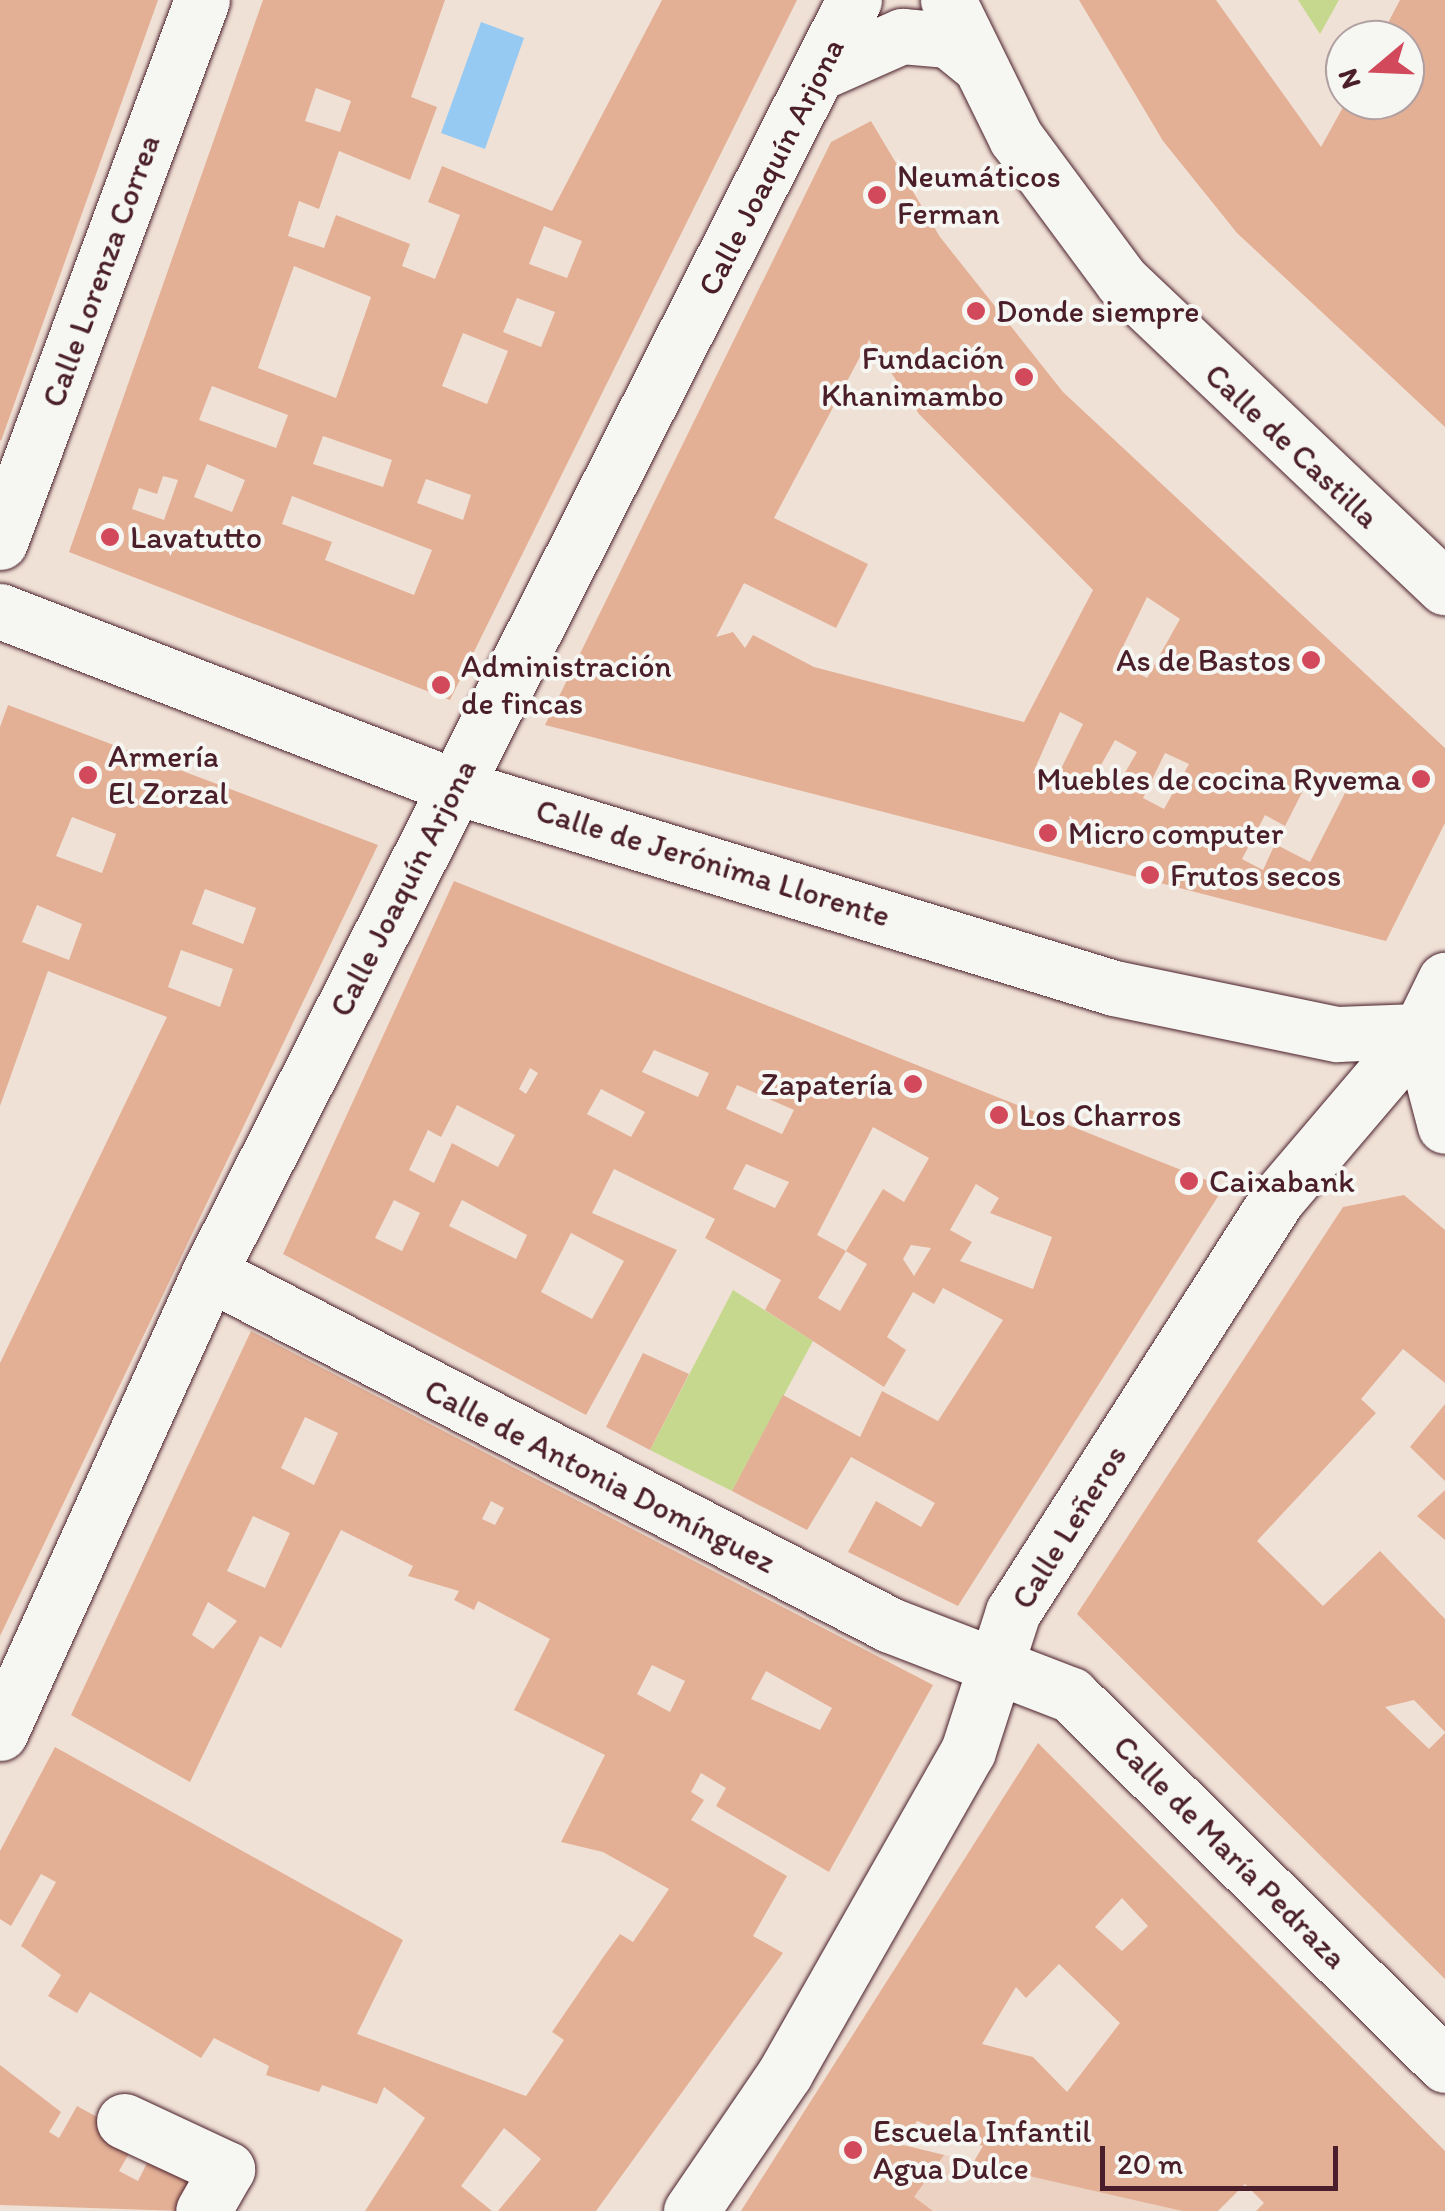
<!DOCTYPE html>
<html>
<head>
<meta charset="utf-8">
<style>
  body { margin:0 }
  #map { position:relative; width:1445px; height:2211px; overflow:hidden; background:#f0e1d6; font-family:Itim,sans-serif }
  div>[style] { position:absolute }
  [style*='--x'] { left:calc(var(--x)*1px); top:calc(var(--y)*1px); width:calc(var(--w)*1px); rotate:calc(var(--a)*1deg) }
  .built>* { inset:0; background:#ecd2c3 }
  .green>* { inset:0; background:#c5d88d }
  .water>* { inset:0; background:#96caf3 }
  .building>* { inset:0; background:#e3b096 }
  .roads { filter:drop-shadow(0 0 2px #4a1f2b) drop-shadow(0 0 2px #4a1f2b) }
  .minor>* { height:55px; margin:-27.5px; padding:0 27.5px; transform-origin:27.5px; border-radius:27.5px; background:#f6f6f2 }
  .dots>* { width:28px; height:28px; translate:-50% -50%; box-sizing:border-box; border:5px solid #f6f6f2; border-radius:50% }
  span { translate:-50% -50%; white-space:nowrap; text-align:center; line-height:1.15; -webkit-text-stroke:8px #f6f6f2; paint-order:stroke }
  .street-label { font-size:32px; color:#4a1f2b }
  .poi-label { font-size:32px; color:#4a1f2b }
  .left { translate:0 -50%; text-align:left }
  .right { translate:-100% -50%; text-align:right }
  .north { position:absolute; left:1325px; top:20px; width:100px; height:100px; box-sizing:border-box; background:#f6f6f2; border:2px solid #b1a0a2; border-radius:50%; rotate:251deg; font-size:28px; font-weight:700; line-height:40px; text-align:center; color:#4a1f2b }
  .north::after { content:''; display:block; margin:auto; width:35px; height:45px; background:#d1495b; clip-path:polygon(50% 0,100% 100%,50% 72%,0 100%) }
  .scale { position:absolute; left:1100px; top:2146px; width:238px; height:45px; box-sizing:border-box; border:5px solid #4a1f2b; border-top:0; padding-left:12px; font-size:30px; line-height:35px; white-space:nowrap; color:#4a1f2b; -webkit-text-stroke:8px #f6f6f2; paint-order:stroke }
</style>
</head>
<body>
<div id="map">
  <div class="built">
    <i style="clip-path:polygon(820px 2095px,903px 2145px,1182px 2211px,741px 2211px)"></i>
  </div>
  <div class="green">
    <i style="clip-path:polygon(1298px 0,1339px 0,1320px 34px)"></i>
    <i style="clip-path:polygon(733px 1290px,813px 1341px,732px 1491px,650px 1450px)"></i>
  </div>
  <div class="water">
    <i style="clip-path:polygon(481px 22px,524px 38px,485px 149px,441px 133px)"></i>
  </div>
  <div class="building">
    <i style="clip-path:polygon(0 0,158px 0,1px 441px,0 440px)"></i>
    <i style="clip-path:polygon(evenodd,263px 0,445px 0,411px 97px,437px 107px,410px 180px,339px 151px,319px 209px,299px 201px,288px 236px,324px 248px,336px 215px,410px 244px,402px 266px,435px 279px,460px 215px,428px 202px,442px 166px,552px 211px,662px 0,797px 0,450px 700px,69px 552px,263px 0,316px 88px,351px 101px,340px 132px,305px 121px,316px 88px,263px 0,544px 226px,582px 241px,567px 278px,529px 264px,544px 226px,263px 0,294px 266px,371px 297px,336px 398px,258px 368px,294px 266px,263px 0,517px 298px,555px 312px,541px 347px,503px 332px,517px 298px,263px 0,463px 333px,508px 351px,487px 404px,442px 386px,463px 333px,263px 0,212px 386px,288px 415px,276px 448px,199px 420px,212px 386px,263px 0,323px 436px,392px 460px,383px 487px,313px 464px,323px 436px,263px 0,207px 464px,245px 480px,232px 512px,194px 497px,207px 464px,263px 0,163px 476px,178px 480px,164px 520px,132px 509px,139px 488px,157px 494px,163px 476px,263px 0,426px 479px,471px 495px,463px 520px,417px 503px,426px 479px,263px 0,292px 496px,432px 550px,414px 595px,325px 560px,332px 542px,282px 524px,292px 496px)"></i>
    <i style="clip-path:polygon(1079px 0,1216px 0,1321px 147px,1347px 100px,1405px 100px,1405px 40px,1379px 40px,1400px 0,1445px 0,1445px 427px,1237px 233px,1163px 141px)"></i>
    <i style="clip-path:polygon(evenodd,871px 121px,940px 237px,1063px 392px,1445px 748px,1445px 823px,1386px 941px,545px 725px,831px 142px,871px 121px,869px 340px,919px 414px,1093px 590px,1024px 722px,814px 667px,753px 635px,745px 648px,733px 632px,716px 637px,744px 583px,836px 628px,868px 564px,774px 518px,869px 340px,871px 121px,1147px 597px,1180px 619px,1147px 678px,1116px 661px,1147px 597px,871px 121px,1060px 712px,1083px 724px,1056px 779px,1033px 773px,1060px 712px,871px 121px,1115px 740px,1137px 752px,1115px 790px,1091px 783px,1115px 740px,871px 121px,1165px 753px,1189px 764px,1164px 809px,1143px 798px,1165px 753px,871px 121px,1313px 771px,1347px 789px,1310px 862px,1275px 844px,1263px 870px,1242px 859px,1265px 815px,1285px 826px,1313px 771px)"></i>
    <i style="clip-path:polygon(evenodd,8px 705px,378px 845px,0 1636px,0 1363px,167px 1017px,48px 971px,0 1106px,0 727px,8px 705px,72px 817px,116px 834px,102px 873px,56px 856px,72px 817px,8px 705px,205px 889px,256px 908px,243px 944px,192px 924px,205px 889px,8px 705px,37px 905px,82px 924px,69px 960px,22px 942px,37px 905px,8px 705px,181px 950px,233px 969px,220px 1007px,168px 987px,181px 950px)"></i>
    <i style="clip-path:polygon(evenodd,454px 881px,1224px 1187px,958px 1606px,848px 1552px,876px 1501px,921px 1527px,935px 1503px,851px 1457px,807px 1530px,732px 1491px,783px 1395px,860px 1437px,882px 1391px,938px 1421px,1003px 1320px,943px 1288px,934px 1304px,913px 1292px,887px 1337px,906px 1350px,884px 1387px,765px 1310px,781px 1280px,705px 1238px,715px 1219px,614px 1169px,592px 1213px,677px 1250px,586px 1415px,283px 1254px,454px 881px,654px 1050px,709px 1073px,698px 1097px,642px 1072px,654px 1050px,454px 881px,530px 1068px,538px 1073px,526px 1094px,519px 1089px,530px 1068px,454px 881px,737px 1085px,794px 1110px,782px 1134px,726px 1109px,737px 1085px,454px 881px,601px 1089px,645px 1112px,631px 1137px,587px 1114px,601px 1089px,454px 881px,457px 1105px,515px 1135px,498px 1167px,452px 1143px,434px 1183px,409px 1170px,428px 1130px,441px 1137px,457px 1105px,454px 881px,873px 1127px,929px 1158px,904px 1202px,883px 1189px,846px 1251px,817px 1235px,873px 1127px,454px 881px,746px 1164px,789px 1182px,775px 1208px,733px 1189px,746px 1164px,454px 881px,976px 1184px,999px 1198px,990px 1213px,1052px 1237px,1033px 1289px,960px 1261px,972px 1242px,950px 1230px,976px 1184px,454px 881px,394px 1200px,420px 1213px,402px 1251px,375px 1238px,394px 1200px,454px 881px,462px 1200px,527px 1235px,516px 1259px,449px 1226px,462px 1200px,454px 881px,571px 1233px,624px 1261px,592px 1319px,541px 1292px,571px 1233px,454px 881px,911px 1245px,931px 1248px,914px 1276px,903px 1259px,911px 1245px,454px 881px,846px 1251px,867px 1264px,840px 1311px,818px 1298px,846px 1251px)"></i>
    <i style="clip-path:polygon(1404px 1195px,1445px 1230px,1445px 1383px,1403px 1349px,1361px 1399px,1376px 1413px,1257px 1541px,1323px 1606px,1380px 1551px,1445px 1619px,1445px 1732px,1414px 1700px,1385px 1707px,1429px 1749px,1445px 1733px,1445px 1979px,1077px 1614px,1343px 1207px)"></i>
    <i style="clip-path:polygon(evenodd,251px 1331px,933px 1685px,829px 1872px,716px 1806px,726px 1788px,701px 1773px,691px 1792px,704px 1800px,691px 1820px,787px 1876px,753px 1936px,783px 1953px,596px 2211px,498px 2211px,541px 2159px,504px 2128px,461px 2186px,492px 2211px,365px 2211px,425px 2118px,384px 2087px,377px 2104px,322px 2085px,319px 2092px,266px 2075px,269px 2066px,214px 2038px,201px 2058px,90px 1992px,77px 2013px,48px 1996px,61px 1975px,21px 1946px,56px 1882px,41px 1874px,11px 1926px,0 1919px,0 1851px,55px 1747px,403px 1940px,357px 2034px,526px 2096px,564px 2040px,552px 2032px,604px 1956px,620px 1934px,633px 1942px,669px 1889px,603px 1852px,561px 1842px,605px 1755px,514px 1710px,550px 1639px,478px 1601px,474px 1610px,454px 1600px,459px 1591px,408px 1576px,413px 1566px,341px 1530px,281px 1648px,260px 1636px,190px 1782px,71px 1715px,251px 1331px,305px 1417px,338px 1433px,314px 1485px,281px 1468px,305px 1417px,251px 1331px,491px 1501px,504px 1508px,495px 1525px,482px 1519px,491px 1501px,251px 1331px,253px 1516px,290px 1533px,265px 1588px,227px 1571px,253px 1516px,251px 1331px,208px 1602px,237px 1621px,213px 1649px,192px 1635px,208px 1602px,251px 1331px,652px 1665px,685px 1681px,670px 1712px,637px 1694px,652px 1665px,251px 1331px,766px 1671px,832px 1708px,820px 1730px,751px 1699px,766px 1671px)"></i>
    <i style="clip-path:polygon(643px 1353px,689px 1374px,650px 1450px,606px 1427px)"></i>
    <i style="clip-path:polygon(1445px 1404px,1445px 1481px,1410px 1447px)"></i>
    <i style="clip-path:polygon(1445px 1490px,1445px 1540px,1417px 1516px)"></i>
    <i style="clip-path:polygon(evenodd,1038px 1743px,1445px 2151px,1445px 2211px,1256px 2211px,1264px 2203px,1245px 2184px,1218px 2211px,1182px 2211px,973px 2163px,983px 2146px,917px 2121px,903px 2145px,944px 2155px,914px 2197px,933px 2211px,741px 2211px,1038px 1743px,1122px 1898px,1148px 1926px,1122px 1951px,1095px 1927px,1122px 1898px,1038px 1743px,1059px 1964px,1120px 2023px,1067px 2092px,1033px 2057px,982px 2044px,1016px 1987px,1026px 1998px,1059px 1964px)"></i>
    <i style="clip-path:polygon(0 2065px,61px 2112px,49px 2132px,59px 2138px,77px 2106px,137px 2139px,119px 2171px,138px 2181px,155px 2147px,203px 2173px,182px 2211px,0 2205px)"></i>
  </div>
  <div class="roads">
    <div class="minor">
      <i style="--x:948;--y:0;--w:154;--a:63.8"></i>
      <i style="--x:1016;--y:138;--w:178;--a:53.5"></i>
      <i style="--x:1122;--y:281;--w:445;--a:43.5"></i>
      <i style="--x:818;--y:73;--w:92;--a:-23.8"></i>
      <i style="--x:902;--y:36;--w:46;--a:5"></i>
      <i style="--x:948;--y:40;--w:36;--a:39"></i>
      <i style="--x:0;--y:542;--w:578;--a:-69.56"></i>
      <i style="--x:0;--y:611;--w:482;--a:21.1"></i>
      <i style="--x:450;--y:785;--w:694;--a:17"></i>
      <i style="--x:1114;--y:988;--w:228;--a:11.7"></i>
      <i style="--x:1337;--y:1034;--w:108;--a:-2.1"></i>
      <i style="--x:1420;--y:1031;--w:98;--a:75.3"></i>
      <i style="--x:209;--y:1273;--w:767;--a:27.33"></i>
      <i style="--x:890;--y:1625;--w:194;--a:21.1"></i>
      <i style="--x:1071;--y:1695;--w:526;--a:44.69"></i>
      <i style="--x:0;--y:1733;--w:505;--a:-65.57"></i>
      <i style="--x:209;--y:1273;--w:1427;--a:-63.13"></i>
      <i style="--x:124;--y:2121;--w:114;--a:25"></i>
      <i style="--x:227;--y:2169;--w:48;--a:119.7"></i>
      <i style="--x:691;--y:2211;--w:167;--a:-55.7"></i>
      <i style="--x:785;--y:2073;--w:370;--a:-60.4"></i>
      <i style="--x:968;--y:1751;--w:146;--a:-72.1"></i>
      <i style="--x:1013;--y:1612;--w:492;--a:-57.4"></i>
      <i style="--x:1278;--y:1198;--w:219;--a:-49.6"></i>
      <i style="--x:1420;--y:1031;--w:57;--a:-63.9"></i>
    </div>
  </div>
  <div class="dots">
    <i style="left:877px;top:195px;background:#d1495b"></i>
    <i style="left:976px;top:311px;background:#d1495b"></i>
    <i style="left:1024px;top:377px;background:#d1495b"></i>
    <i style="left:110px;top:537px;background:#d1495b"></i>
    <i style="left:1311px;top:660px;background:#d1495b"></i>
    <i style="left:441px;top:685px;background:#d1495b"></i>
    <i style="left:88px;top:775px;background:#d1495b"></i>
    <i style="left:1421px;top:779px;background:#d1495b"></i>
    <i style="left:1048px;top:833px;background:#d1495b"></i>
    <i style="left:1150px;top:875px;background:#d1495b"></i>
    <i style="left:913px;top:1084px;background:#d1495b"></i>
    <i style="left:999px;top:1115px;background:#d1495b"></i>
    <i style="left:1189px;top:1181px;background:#d1495b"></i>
    <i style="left:853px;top:2150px;background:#d1495b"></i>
  </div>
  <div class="street-label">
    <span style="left:771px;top:167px;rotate:-63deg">Calle Joaquín Arjona</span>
    <span style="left:101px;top:271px;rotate:-70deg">Calle Lorenza Correa</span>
    <span style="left:1292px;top:446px;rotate:43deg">Calle de Castilla</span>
    <span style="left:713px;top:863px;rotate:17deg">Calle de Jerónima Llorente</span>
    <span style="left:403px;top:888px;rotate:-63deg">Calle Joaquín Arjona</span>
    <span style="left:600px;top:1476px;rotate:27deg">Calle de Antonia Domínguez</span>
    <span style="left:1069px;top:1527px;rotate:-58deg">Calle Leñeros</span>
    <span style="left:1230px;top:1852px;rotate:45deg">Calle de María Pedraza</span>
  </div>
  <div class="poi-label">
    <span class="left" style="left:897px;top:195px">Neumáticos<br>Ferman</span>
    <span class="left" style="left:996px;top:311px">Donde siempre</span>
    <span class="right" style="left:1004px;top:377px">Fundación<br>Khanimambo</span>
    <span class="left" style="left:130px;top:537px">Lavatutto</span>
    <span class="right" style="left:1291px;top:660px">As de Bastos</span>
    <span class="left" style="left:461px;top:685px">Administración<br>de fincas</span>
    <span class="left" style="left:108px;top:775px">Armería<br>El Zorzal</span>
    <span class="right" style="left:1401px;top:779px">Muebles de cocina Ryvema</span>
    <span class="left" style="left:1068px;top:833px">Micro computer</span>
    <span class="left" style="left:1170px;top:875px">Frutos secos</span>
    <span class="right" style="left:893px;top:1084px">Zapatería</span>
    <span class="left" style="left:1019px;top:1115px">Los Charros</span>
    <span class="left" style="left:1209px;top:1181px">Caixabank</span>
    <span class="left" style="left:873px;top:2150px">Escuela Infantil<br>Agua Dulce</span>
  </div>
  <div class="north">N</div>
  <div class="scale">20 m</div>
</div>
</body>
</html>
